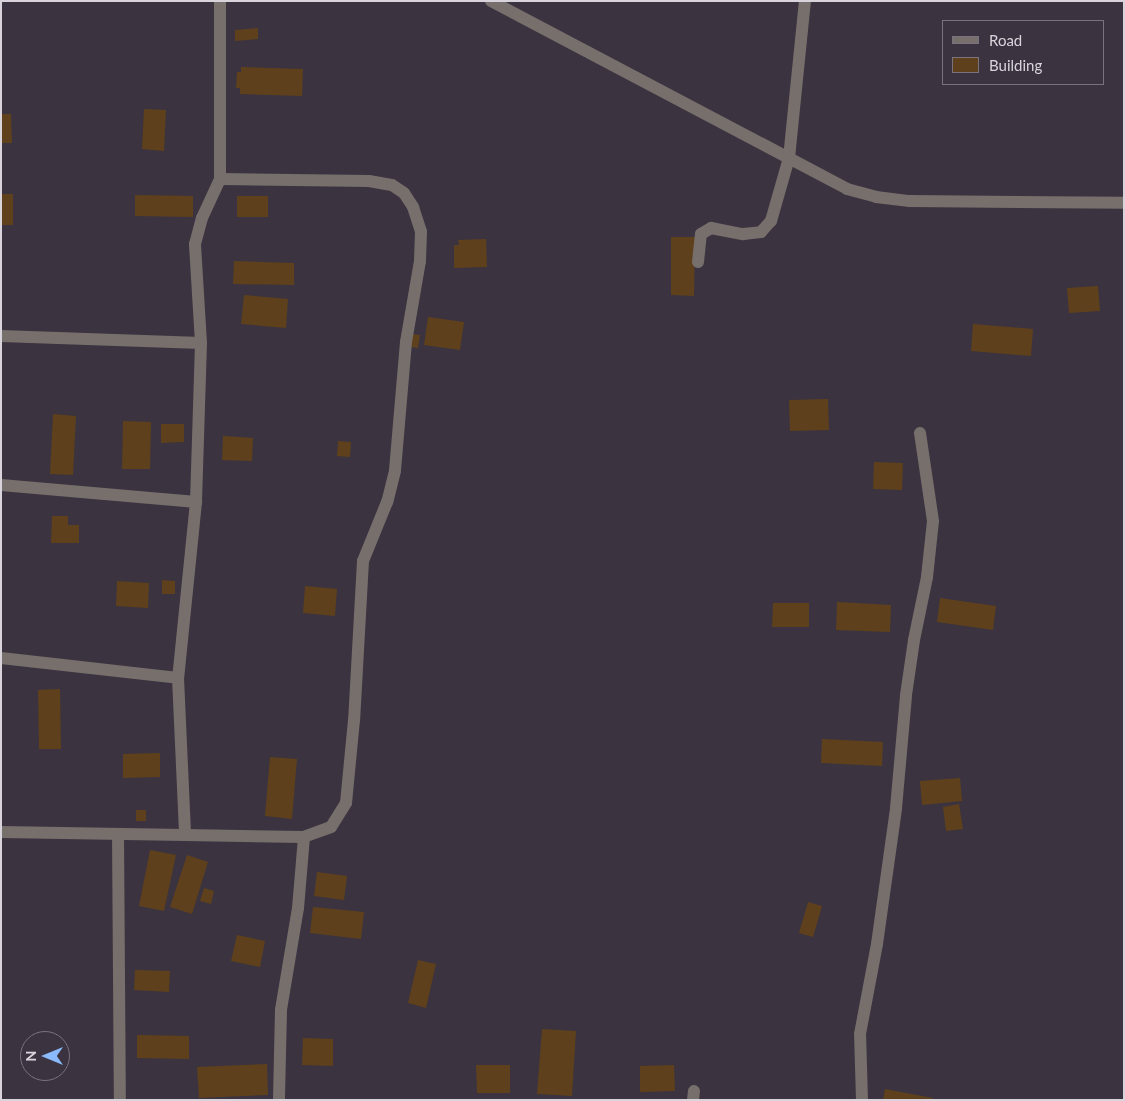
<!DOCTYPE html>
<html>
<head>
<meta charset="utf-8">
<style>
  body { margin:0 }
  #map { position:relative; width:1125px; height:1101px; overflow:hidden; background:#3b333f; font-family:Lato,sans-serif }
  div>[style] { position:absolute }
  [style*='--x'] { left:calc(var(--x)*1px); top:calc(var(--y)*1px); width:calc(var(--w)*1px); rotate:calc(var(--a)*1deg) }
  .building>* { inset:0; background:#5e411c }
  .minor>* { height:12px; margin:-6px; padding:0 6px; transform-origin:6px; border-radius:6px; background:#766f6c }
  span { translate:-50% -50%; white-space:nowrap; text-align:center; line-height:1.15; -webkit-text-stroke:4.5px #3b333f; paint-order:stroke }
  .frame { position:absolute; inset:0; border:2px solid #d9d4db; pointer-events:none }
  .legend { position:absolute; left:942px; top:20px; width:162px; height:65px; box-sizing:border-box; background:#3b333f; border:1px solid #7a737d; margin:0; padding:6px 9px; list-style:none; font-size:15px; color:#d9d4db }
  .legend li { display:flex; align-items:center; gap:10px; height:25px }
  .legend b { width:25px; border:1px solid #7a737d }
  .north { position:absolute; left:20px; top:1031px; width:50px; height:50px; box-sizing:border-box; background:#3b333f; border:1px solid #7a737d; border-radius:50%; rotate:270deg; font-size:14px; font-weight:700; line-height:20px; text-align:center; color:#d9d4db }
  .north::after { content:''; display:block; margin:auto; width:18px; height:22px; background:#8bbafc; clip-path:polygon(50% 0,100% 100%,50% 72%,0 100%) }
</style>
</head>
<body>
<div id="map">
  <div class="building">
    <i style="clip-path:polygon(258px 28px,258px 39px,235px 41px,235px 30px)"></i>
    <i style="clip-path:polygon(241px 67px,303px 69px,302px 96px,240px 94px,240px 88px,236px 88px,237px 72px,241px 72px)"></i>
    <i style="clip-path:polygon(144px 109px,166px 110px,164px 151px,142px 149px)"></i>
    <i style="clip-path:polygon(1px 114px,11px 114px,12px 143px,1px 143px)"></i>
    <i style="clip-path:polygon(1px 194px,13px 194px,13px 225px,1px 225px)"></i>
    <i style="clip-path:polygon(135px 195px,193px 196px,193px 217px,135px 216px)"></i>
    <i style="clip-path:polygon(237px 196px,268px 196px,268px 217px,237px 217px)"></i>
    <i style="clip-path:polygon(671px 237px,695px 237px,694px 296px,671px 295px)"></i>
    <i style="clip-path:polygon(486px 239px,487px 267px,454px 268px,454px 245px,459px 245px,458px 240px)"></i>
    <i style="clip-path:polygon(234px 261px,294px 263px,294px 285px,233px 284px)"></i>
    <i style="clip-path:polygon(1098px 286px,1100px 311px,1069px 313px,1067px 288px)"></i>
    <i style="clip-path:polygon(244px 295px,288px 299px,286px 328px,241px 324px)"></i>
    <i style="clip-path:polygon(428px 317px,464px 322px,460px 350px,424px 345px)"></i>
    <i style="clip-path:polygon(973px 324px,1033px 329px,1031px 356px,971px 351px)"></i>
    <i style="clip-path:polygon(412px 334px,420px 335px,418px 348px,411px 347px)"></i>
    <i style="clip-path:polygon(828px 399px,829px 430px,790px 431px,789px 400px)"></i>
    <i style="clip-path:polygon(53px 414px,76px 416px,73px 475px,50px 474px)"></i>
    <i style="clip-path:polygon(123px 421px,151px 422px,150px 469px,122px 469px)"></i>
    <i style="clip-path:polygon(161px 424px,184px 424px,184px 442px,161px 443px)"></i>
    <i style="clip-path:polygon(223px 436px,253px 438px,252px 461px,222px 460px)"></i>
    <i style="clip-path:polygon(338px 441px,351px 442px,350px 457px,337px 456px)"></i>
    <i style="clip-path:polygon(874px 462px,903px 463px,902px 490px,873px 489px)"></i>
    <i style="clip-path:polygon(52px 516px,68px 516px,68px 525px,79px 525px,79px 543px,51px 543px)"></i>
    <i style="clip-path:polygon(162px 580px,175px 581px,175px 594px,162px 594px)"></i>
    <i style="clip-path:polygon(117px 581px,149px 583px,148px 608px,116px 606px)"></i>
    <i style="clip-path:polygon(305px 586px,337px 589px,335px 616px,303px 613px)"></i>
    <i style="clip-path:polygon(940px 598px,996px 606px,993px 630px,937px 622px)"></i>
    <i style="clip-path:polygon(837px 602px,891px 605px,890px 632px,836px 630px)"></i>
    <i style="clip-path:polygon(773px 603px,809px 603px,809px 627px,772px 627px)"></i>
    <i style="clip-path:polygon(60px 689px,61px 749px,39px 749px,38px 690px)"></i>
    <i style="clip-path:polygon(822px 739px,883px 742px,882px 766px,821px 763px)"></i>
    <i style="clip-path:polygon(160px 753px,160px 777px,123px 778px,123px 754px)"></i>
    <i style="clip-path:polygon(270px 757px,297px 759px,292px 819px,265px 816px)"></i>
    <i style="clip-path:polygon(960px 778px,962px 801px,922px 805px,920px 781px)"></i>
    <i style="clip-path:polygon(959px 804px,963px 829px,946px 831px,943px 807px)"></i>
    <i style="clip-path:polygon(136px 810px,146px 810px,146px 821px,136px 821px)"></i>
    <i style="clip-path:polygon(150px 850px,176px 855px,164px 911px,139px 906px)"></i>
    <i style="clip-path:polygon(187px 855px,208px 862px,192px 914px,170px 907px)"></i>
    <i style="clip-path:polygon(317px 872px,347px 876px,344px 900px,314px 896px)"></i>
    <i style="clip-path:polygon(204px 888px,214px 891px,211px 904px,200px 901px)"></i>
    <i style="clip-path:polygon(808px 902px,822px 906px,813px 937px,799px 933px)"></i>
    <i style="clip-path:polygon(313px 907px,364px 912px,361px 939px,310px 933px)"></i>
    <i style="clip-path:polygon(237px 935px,265px 941px,260px 967px,231px 961px)"></i>
    <i style="clip-path:polygon(418px 960px,436px 964px,426px 1008px,408px 1003px)"></i>
    <i style="clip-path:polygon(135px 970px,170px 971px,169px 992px,134px 990px)"></i>
    <i style="clip-path:polygon(542px 1029px,576px 1031px,572px 1096px,537px 1094px)"></i>
    <i style="clip-path:polygon(137px 1035px,189px 1036px,189px 1059px,137px 1058px)"></i>
    <i style="clip-path:polygon(303px 1038px,333px 1039px,333px 1066px,302px 1065px)"></i>
    <i style="clip-path:polygon(267px 1064px,268px 1095px,199px 1098px,197px 1067px)"></i>
    <i style="clip-path:polygon(476px 1065px,510px 1065px,510px 1093px,477px 1093px)"></i>
    <i style="clip-path:polygon(674px 1065px,675px 1091px,640px 1092px,640px 1066px)"></i>
    <i style="clip-path:polygon(885px 1089px,933px 1098px,933px 1100px,883px 1100px)"></i>
  </div>
  <div class="minor">
    <i style="--x:491;--y:1;--w:403;--a:27.8"></i>
    <i style="--x:847;--y:189;--w:30;--a:15"></i>
    <i style="--x:876;--y:197;--w:34;--a:7"></i>
    <i style="--x:910;--y:201;--w:214;--a:0.5"></i>
    <i style="--x:220;--y:179;--w:178;--a:-90"></i>
    <i style="--x:698;--y:262;--w:28;--a:-84"></i>
    <i style="--x:701;--y:234;--w:12;--a:-31"></i>
    <i style="--x:711;--y:228;--w:33;--a:11"></i>
    <i style="--x:743;--y:234;--w:18;--a:-6"></i>
    <i style="--x:761;--y:232;--w:15;--a:-48"></i>
    <i style="--x:771;--y:221;--w:66;--a:-74.1"></i>
    <i style="--x:789;--y:158;--w:158;--a:-84.2"></i>
    <i style="--x:1;--y:336;--w:200;--a:2"></i>
    <i style="--x:201;--y:343;--w:159;--a:91.8"></i>
    <i style="--x:196;--y:502;--w:177;--a:95.8"></i>
    <i style="--x:201;--y:343;--w:99;--a:-93.5"></i>
    <i style="--x:195;--y:244;--w:27;--a:-75"></i>
    <i style="--x:202;--y:218;--w:43;--a:-65.2"></i>
    <i style="--x:220;--y:179;--w:149;--a:0.8"></i>
    <i style="--x:369;--y:181;--w:23;--a:10"></i>
    <i style="--x:392;--y:185;--w:14;--a:34"></i>
    <i style="--x:404;--y:193;--w:17;--a:57"></i>
    <i style="--x:413;--y:207;--w:26;--a:72"></i>
    <i style="--x:421;--y:232;--w:29;--a:92"></i>
    <i style="--x:420;--y:261;--w:82;--a:99.8"></i>
    <i style="--x:406;--y:342;--w:129;--a:94.9"></i>
    <i style="--x:395;--y:471;--w:32;--a:104"></i>
    <i style="--x:387;--y:502;--w:64;--a:112.1"></i>
    <i style="--x:363;--y:561;--w:159;--a:93.2"></i>
    <i style="--x:354;--y:720;--w:83;--a:95.5"></i>
    <i style="--x:346;--y:803;--w:28;--a:122"></i>
    <i style="--x:331;--y:827;--w:29;--a:160"></i>
    <i style="--x:1;--y:485;--w:196;--a:5"></i>
    <i style="--x:1;--y:658;--w:178;--a:6.4"></i>
    <i style="--x:178;--y:678;--w:157;--a:87.4"></i>
    <i style="--x:185;--y:835;--w:119;--a:1"></i>
    <i style="--x:304;--y:837;--w:71;--a:94.8"></i>
    <i style="--x:298;--y:908;--w:103;--a:99.5"></i>
    <i style="--x:281;--y:1010;--w:90;--a:91.3"></i>
    <i style="--x:1;--y:832;--w:184;--a:0.9"></i>
    <i style="--x:118;--y:834;--w:266;--a:89.6"></i>
    <i style="--x:693;--y:1100;--w:9;--a:-84"></i>
    <i style="--x:862;--y:1100;--w:66;--a:-91.7"></i>
    <i style="--x:860;--y:1034;--w:92;--a:-79.3"></i>
    <i style="--x:877;--y:944;--w:137;--a:-82"></i>
    <i style="--x:896;--y:808;--w:113;--a:-84.9"></i>
    <i style="--x:906;--y:695;--w:56;--a:-81.7"></i>
    <i style="--x:914;--y:640;--w:64;--a:-78.3"></i>
    <i style="--x:927;--y:577;--w:56;--a:-83.9"></i>
    <i style="--x:933;--y:521;--w:89;--a:-98.4"></i>
  </div>
  <div class="frame"></div>
  <ul class="legend">
  <li><b style="height:6px;background:#766f6c"></b>Road</li>
  <li><b style="height:14px;background:#5e411c"></b>Building</li>
  </ul>
  <div class="north">N</div>
</div>
</body>
</html>
